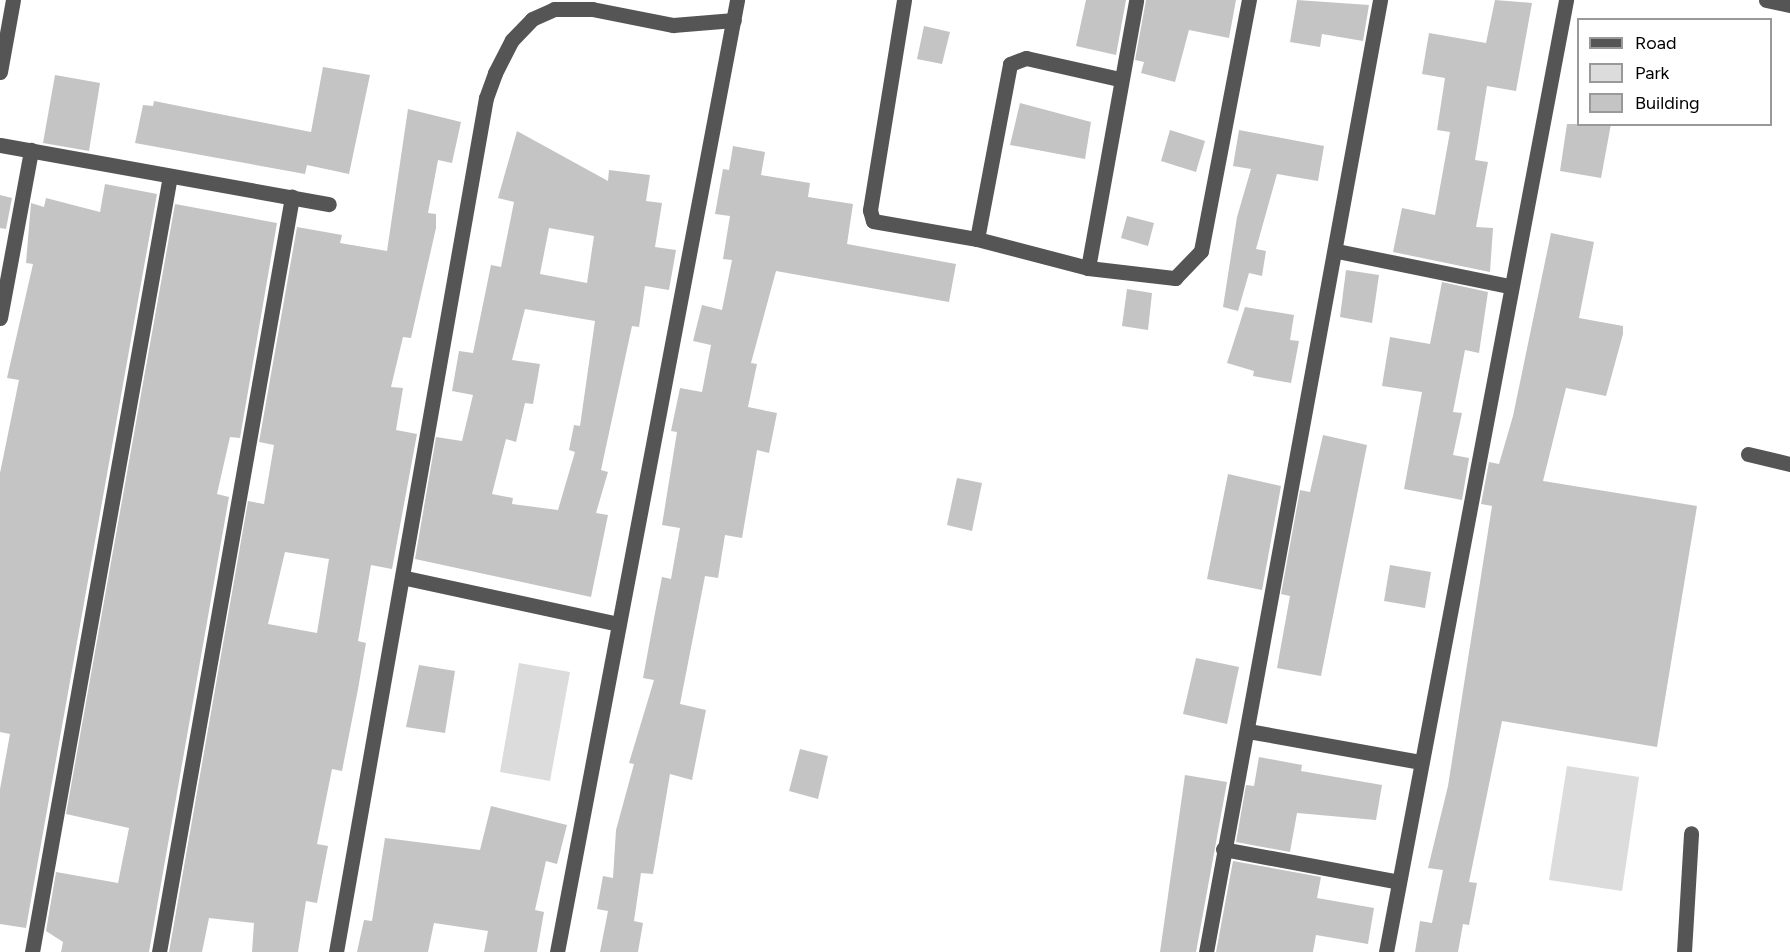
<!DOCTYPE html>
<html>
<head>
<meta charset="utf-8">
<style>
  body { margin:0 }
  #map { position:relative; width:1790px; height:952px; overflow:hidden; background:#fff; font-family:Figtree,sans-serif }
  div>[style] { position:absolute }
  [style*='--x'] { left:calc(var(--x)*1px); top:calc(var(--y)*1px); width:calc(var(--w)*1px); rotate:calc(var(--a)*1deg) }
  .green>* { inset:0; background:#dcdcdc }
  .building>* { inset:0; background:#c4c4c4 }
  .minor>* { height:15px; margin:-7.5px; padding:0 7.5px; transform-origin:7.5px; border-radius:7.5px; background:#555 }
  span { translate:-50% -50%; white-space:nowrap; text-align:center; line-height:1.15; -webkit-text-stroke:4.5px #fff; paint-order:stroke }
  .legend { position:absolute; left:1577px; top:18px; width:195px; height:108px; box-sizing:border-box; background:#fff; border:2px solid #999; margin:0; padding:8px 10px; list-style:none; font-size:18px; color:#000 }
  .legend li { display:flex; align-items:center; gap:12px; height:30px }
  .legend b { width:30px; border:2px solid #999 }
</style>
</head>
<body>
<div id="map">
  <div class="green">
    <i style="clip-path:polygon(519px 663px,570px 672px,550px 781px,500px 772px)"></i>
    <i style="clip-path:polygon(1567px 766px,1639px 777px,1622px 891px,1549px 880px)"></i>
  </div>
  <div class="building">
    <i style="clip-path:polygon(1086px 0,1126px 0,1116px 55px,1076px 46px)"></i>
    <i style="clip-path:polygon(1146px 0,1236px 0,1229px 38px,1189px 30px,1175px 82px,1141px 73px,1144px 62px,1135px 60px)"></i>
    <i style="clip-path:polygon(1297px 0,1369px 5px,1363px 41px,1322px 34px,1320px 47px,1290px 42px)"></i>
    <i style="clip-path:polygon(1495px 0,1532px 3px,1516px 91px,1487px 86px,1475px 160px,1488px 162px,1476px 227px,1493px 228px,1490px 272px,1393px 252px,1402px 208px,1435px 215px,1450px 132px,1437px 130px,1445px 78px,1422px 74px,1429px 33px,1486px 43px)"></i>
    <i style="clip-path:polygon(924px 26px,950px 32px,942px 64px,917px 59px)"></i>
    <i style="clip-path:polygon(323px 67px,370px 75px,349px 174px,307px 165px,305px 174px,135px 143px,143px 105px,153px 106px,154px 101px,311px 132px)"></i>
    <i style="clip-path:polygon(55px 75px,100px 83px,89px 151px,43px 143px)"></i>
    <i style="clip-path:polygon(1020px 103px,1091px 122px,1085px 159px,1010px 145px)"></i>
    <i style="clip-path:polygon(evenodd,408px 109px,461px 122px,452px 163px,438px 160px,428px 213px,436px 214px,436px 228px,411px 338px,403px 337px,391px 387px,403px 388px,396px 430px,417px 434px,392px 569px,371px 565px,358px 641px,366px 643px,358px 689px,342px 771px,332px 769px,317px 844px,328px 846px,317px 903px,306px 901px,298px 952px,252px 952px,254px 923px,209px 918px,202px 952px,169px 952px,248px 501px,264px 504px,274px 445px,259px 442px,297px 227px,342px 235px,340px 243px,387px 251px,408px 109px,285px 552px,329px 559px,317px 633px,268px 624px,285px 552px)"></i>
    <i style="clip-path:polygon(1567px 124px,1611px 124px,1601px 178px,1560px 171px)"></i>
    <i style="clip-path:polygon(1170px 130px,1205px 141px,1196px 172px,1161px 161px)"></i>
    <i style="clip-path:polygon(1239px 130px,1324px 146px,1318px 181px,1277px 174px,1256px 249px,1266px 251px,1262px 276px,1249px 273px,1238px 311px,1223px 307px,1237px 217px,1251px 169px,1233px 166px)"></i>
    <i style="clip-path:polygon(evenodd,517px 131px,608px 181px,609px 170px,650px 175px,646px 201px,662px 203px,655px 247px,676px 250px,669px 290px,645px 286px,639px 327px,632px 326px,601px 470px,608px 472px,596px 513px,608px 515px,591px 597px,415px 559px,436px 437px,462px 441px,473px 395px,452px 391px,459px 351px,473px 353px,491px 265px,501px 267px,514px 202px,498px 198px,517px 131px,549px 228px,594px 236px,587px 283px,540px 274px,549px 228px,517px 131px,525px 309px,595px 321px,580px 426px,574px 425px,569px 450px,575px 452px,558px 510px,512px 504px,513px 498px,492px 494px,506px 439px,516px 442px,525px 403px,533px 404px,540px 364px,512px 360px,525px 309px)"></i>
    <i style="clip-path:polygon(733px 146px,765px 152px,761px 175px,810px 183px,808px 197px,853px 204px,847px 244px,956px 264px,949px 302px,776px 271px,751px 363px,757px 364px,748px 407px,777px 413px,769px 453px,757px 450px,742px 538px,725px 535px,718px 578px,705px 576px,680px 704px,706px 710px,692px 780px,670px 774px,653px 874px,641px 873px,634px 921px,643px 923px,638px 952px,600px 952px,608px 911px,597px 909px,603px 876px,613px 878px,616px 830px,634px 764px,629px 763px,654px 680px,643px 678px,655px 613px,662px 577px,671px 579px,680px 528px,662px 525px,677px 432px,671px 431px,680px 388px,702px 392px,711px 345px,693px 341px,702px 305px,722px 310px,732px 260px,723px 259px,730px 216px,715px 214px,723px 169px,729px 170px)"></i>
    <i style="clip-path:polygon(105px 184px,157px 194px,26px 928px,0 924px,0 789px,10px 734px,0 732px,0 473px,19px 380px,7px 378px,33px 264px,26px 263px,31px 203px,44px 207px,46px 198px,100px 212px)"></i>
    <i style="clip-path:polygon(0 195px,12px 198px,6px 229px,0 228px)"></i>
    <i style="clip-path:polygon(175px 204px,277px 223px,240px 438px,230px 437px,217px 494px,229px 497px,149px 952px,61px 952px,63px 942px,46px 931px,56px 872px,118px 883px,129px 828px,66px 814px)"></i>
    <i style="clip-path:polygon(1127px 216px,1154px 223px,1148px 246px,1121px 238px)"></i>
    <i style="clip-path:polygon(1551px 233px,1594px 242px,1579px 318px,1623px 326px,1623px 334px,1606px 396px,1566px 388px,1543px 481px,1697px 506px,1657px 747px,1502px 721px,1469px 882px,1477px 883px,1469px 925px,1463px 924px,1458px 952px,1415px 952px,1420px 921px,1432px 923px,1443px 870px,1428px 868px,1448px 786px,1492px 506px,1481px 504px,1489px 462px,1499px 464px,1513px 416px)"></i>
    <i style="clip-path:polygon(1346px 270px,1379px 275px,1372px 323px,1340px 317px)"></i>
    <i style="clip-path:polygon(1442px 282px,1488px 292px,1479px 353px,1465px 350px,1453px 412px,1462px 413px,1453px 455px,1469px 458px,1462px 500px,1404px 489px,1422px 392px,1382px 386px,1390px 337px,1430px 344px)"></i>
    <i style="clip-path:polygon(1127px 289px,1152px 293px,1148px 330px,1122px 326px)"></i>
    <i style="clip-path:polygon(1245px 307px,1294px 315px,1290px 340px,1299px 341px,1291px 383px,1253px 376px,1254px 371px,1227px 363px)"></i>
    <i style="clip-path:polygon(1323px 435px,1367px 445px,1321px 676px,1277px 668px,1290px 596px,1281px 594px,1300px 490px,1310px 492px)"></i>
    <i style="clip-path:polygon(1228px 474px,1281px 486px,1262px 590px,1207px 579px)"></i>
    <i style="clip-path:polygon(957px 478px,982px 483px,972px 531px,947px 525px)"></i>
    <i style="clip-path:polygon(1390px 565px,1431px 572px,1425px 608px,1384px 601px)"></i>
    <i style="clip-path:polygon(1196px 658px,1239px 667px,1227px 724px,1183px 714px)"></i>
    <i style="clip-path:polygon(419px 665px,455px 671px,445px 733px,406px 727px)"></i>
    <i style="clip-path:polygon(800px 749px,828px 756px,818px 799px,789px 791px)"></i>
    <i style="clip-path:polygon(1259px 757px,1302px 765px,1301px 771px,1382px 785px,1376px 820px,1297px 813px,1290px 852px,1236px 842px,1246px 785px,1254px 786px)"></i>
    <i style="clip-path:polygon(1185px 775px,1227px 782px,1196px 952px,1160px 952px)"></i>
    <i style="clip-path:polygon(491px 806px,567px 825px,557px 864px,546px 861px,535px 910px,544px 912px,537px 952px,484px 952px,488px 931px,434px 923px,428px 952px,357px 952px,364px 920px,372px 921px,385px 838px,480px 850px)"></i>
    <i style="clip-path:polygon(1233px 861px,1321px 877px,1317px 898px,1374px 908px,1368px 944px,1316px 935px,1313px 952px,1216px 952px)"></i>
  </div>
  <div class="minor">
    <i style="--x:904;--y:0;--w:213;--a:99.2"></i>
    <i style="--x:870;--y:210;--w:11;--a:75"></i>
    <i style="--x:873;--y:221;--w:106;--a:9.8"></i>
    <i style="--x:977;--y:239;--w:115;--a:14.6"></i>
    <i style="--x:1088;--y:268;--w:88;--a:6.6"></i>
    <i style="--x:1175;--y:278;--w:37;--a:-46"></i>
    <i style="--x:1201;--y:251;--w:256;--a:-79.2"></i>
    <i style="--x:1766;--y:0;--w:25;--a:12"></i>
    <i style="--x:0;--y:72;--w:73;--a:-79.8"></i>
    <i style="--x:0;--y:145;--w:334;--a:10.2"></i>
    <i style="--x:977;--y:239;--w:178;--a:-79.3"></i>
    <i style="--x:1010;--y:64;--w:17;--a:-21"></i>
    <i style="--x:1026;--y:58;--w:95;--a:12.7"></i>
    <i style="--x:1337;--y:251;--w:176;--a:11.5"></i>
    <i style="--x:1088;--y:268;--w:272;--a:-79.8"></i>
    <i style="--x:0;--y:318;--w:171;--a:-79.5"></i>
    <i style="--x:1748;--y:454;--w:43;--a:13.4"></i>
    <i style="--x:406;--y:578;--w:214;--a:12.2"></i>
    <i style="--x:1248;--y:731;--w:176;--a:10.2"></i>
    <i style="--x:1223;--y:849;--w:179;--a:10.6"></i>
    <i style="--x:32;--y:952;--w:788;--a:-79.92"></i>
    <i style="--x:159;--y:952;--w:767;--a:-80.01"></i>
    <i style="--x:336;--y:952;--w:867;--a:-80.04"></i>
    <i style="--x:486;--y:98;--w:27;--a:-70"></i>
    <i style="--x:495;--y:73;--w:37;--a:-63"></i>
    <i style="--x:512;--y:40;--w:29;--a:-46"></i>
    <i style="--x:532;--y:19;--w:24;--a:-24"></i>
    <i style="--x:554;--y:9;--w:38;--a:0"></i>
    <i style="--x:592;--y:9;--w:83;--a:11.2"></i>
    <i style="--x:673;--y:25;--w:61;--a:-4.7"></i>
    <i style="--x:557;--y:952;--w:969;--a:-79.29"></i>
    <i style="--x:1206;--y:952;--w:968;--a:-79.64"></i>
    <i style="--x:1386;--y:952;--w:969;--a:-79.29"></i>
    <i style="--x:1684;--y:952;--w:119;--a:-86.6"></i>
  </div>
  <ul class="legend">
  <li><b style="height:8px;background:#555"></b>Road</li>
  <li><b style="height:16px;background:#dcdcdc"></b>Park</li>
  <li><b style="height:16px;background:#c4c4c4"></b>Building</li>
  </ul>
</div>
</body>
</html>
